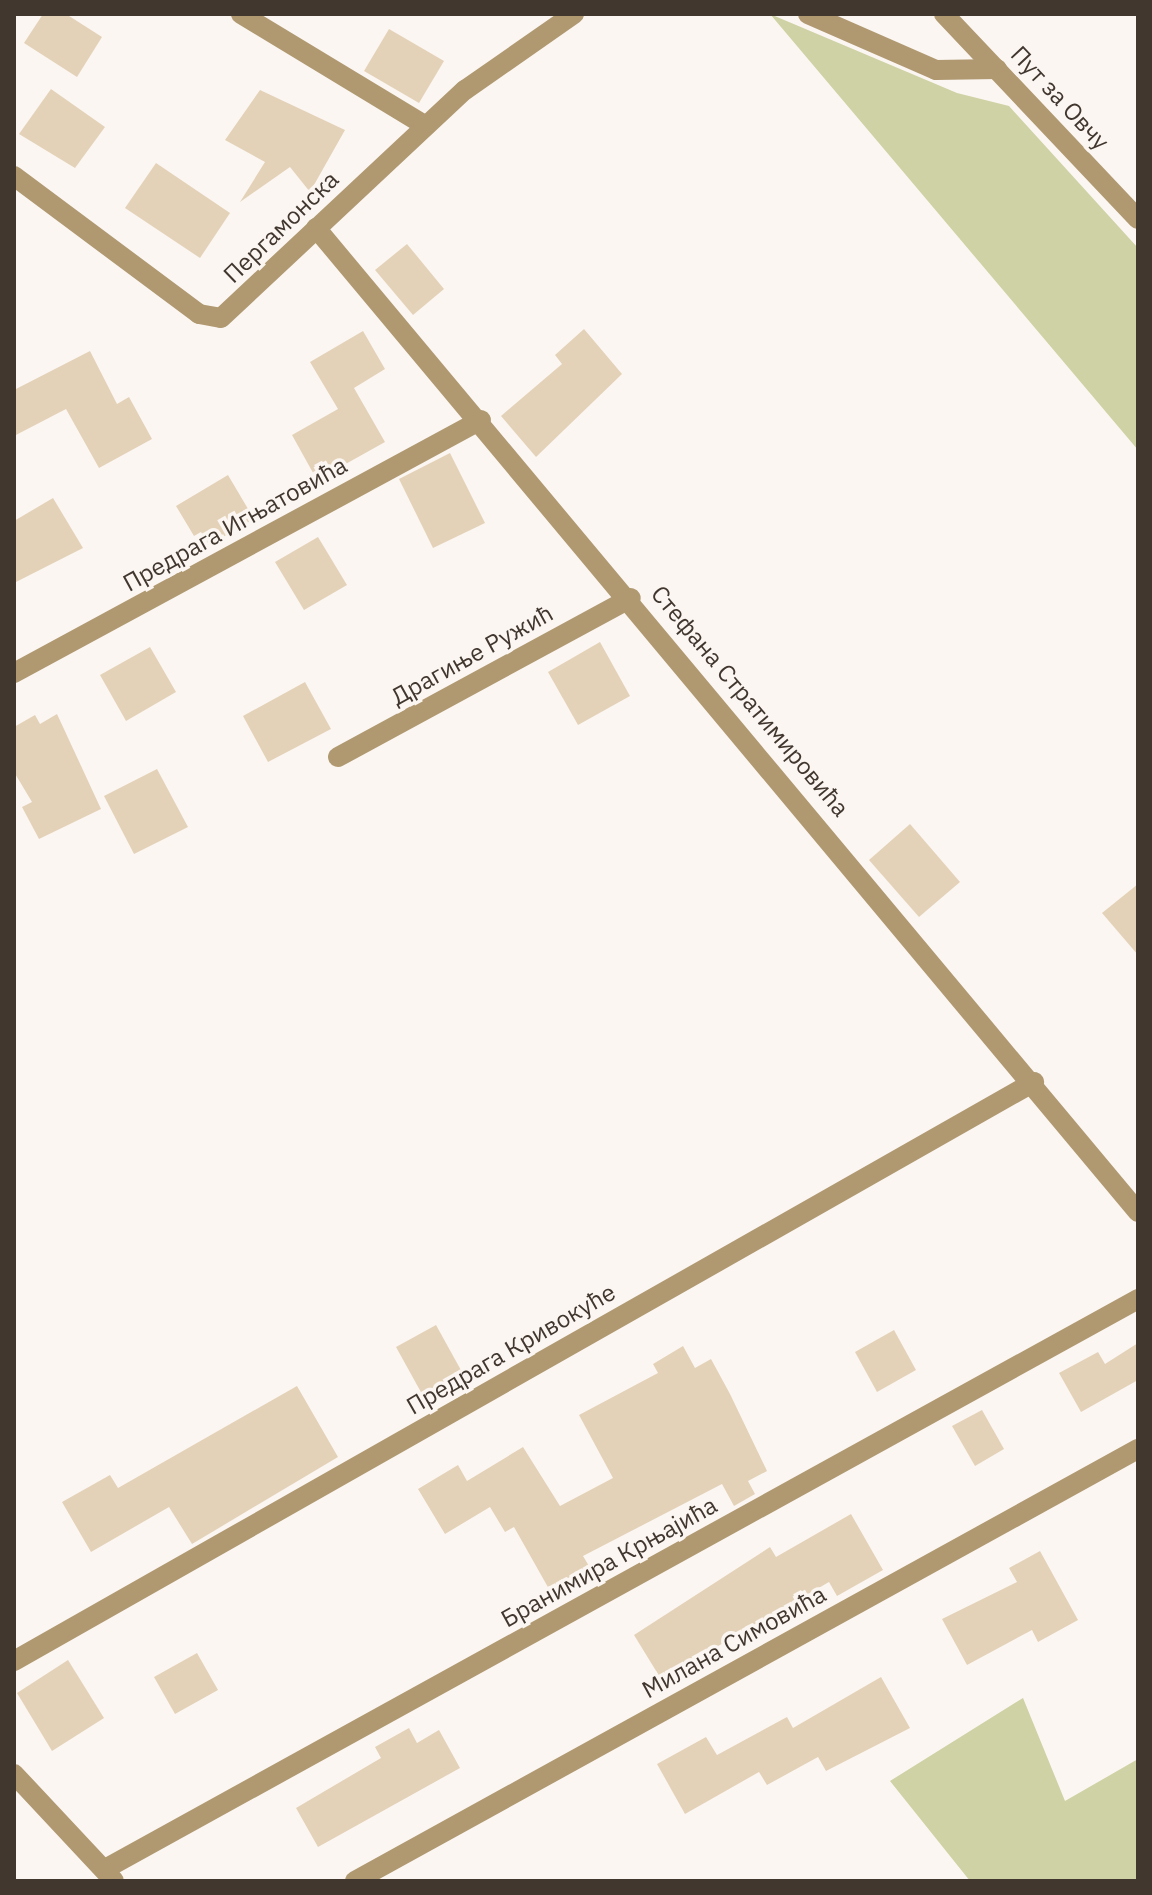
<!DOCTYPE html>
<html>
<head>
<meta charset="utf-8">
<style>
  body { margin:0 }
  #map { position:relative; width:1152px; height:1895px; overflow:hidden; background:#fbf6f2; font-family:"IBM Plex Sans",sans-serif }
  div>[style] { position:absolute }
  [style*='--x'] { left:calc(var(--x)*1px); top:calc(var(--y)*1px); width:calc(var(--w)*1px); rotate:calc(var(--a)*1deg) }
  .green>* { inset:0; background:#cfd2a4 }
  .building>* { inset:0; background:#e4d2b8 }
  .minor>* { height:20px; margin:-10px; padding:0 10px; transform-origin:10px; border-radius:10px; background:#b09971 }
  span { translate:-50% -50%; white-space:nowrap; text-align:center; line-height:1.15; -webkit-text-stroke:7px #fbf6f2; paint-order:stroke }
  .street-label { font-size:24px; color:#41372f }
  .frame { position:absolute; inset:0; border:16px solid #41372f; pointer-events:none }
</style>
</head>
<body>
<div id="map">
  <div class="green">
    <i style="clip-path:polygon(770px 14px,957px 93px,1009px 106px,1138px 248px,1138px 450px)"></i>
    <i style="clip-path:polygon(1023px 1698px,1065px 1801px,1138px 1759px,1138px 1881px,970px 1881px,890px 1781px)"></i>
  </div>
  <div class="building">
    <i style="clip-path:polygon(43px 14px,66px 14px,102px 37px,77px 77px,24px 43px)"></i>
    <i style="clip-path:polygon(389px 29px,444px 61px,419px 103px,364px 71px)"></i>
    <i style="clip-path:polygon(51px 89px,105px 127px,75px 168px,19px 134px)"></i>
    <i style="clip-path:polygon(260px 90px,345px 130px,310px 192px,290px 167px,240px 202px,265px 162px,225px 140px)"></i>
    <i style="clip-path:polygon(156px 163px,230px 213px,200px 258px,125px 208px)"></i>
    <i style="clip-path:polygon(407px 244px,444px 289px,413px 315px,375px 270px)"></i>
    <i style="clip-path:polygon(584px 329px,622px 374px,536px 457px,501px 416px,562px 364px,555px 355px)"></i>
    <i style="clip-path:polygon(363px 331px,385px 369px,354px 388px,385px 442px,317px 480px,292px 435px,338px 409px,310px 362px)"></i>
    <i style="clip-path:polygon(90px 351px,117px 404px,129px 397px,152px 439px,99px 468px,66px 409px,14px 436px,14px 390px)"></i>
    <i style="clip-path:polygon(450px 453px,485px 523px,433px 548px,399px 479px)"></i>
    <i style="clip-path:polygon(228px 475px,254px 519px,209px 545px,201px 532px,194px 536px,176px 506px)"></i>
    <i style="clip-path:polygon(53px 498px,83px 548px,14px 583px,14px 521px)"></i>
    <i style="clip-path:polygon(318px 537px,347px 585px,304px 610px,275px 562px)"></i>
    <i style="clip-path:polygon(600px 642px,630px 696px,578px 725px,548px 672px)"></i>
    <i style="clip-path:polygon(150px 647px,176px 692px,126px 721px,100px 675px)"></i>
    <i style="clip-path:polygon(305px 682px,331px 729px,268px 762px,243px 716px)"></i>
    <i style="clip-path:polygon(57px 714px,101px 809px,39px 839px,22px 807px,32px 802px,14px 772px,14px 727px,35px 715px,40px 724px)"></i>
    <i style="clip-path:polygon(157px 769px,188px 827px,134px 854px,104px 796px)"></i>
    <i style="clip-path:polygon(910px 824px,960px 882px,919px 917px,869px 860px)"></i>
    <i style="clip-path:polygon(1138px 884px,1138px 955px,1102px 913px)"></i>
    <i style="clip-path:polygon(436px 1325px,462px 1372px,422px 1394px,396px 1347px)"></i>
    <i style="clip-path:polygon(894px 1330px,916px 1370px,877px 1392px,855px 1352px)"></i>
    <i style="clip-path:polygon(1138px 1343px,1138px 1380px,1081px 1412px,1059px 1373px,1098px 1352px,1105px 1364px)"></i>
    <i style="clip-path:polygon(683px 1346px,695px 1368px,711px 1359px,730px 1394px,767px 1471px,748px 1481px,755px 1494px,734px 1506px,722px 1484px,583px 1556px,589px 1566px,549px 1589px,514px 1527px,505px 1532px,490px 1507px,445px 1534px,418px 1489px,458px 1465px,467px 1481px,523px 1447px,560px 1506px,613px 1478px,579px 1415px,658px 1373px,653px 1364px)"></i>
    <i style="clip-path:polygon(297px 1386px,338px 1457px,192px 1544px,169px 1507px,91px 1552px,62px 1502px,110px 1475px,118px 1488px)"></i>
    <i style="clip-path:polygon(982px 1410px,1004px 1449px,975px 1466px,952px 1426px)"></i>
    <i style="clip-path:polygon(851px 1514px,883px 1570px,837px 1596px,829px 1582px,661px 1679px,634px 1635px,770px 1547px,776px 1557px)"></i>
    <i style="clip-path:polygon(1040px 1551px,1078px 1620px,1038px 1642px,1032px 1630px,967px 1665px,942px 1619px,1017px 1582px,1009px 1568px)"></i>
    <i style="clip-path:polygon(197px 1653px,218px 1690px,175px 1714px,154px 1677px)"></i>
    <i style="clip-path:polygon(68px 1660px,104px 1718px,52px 1751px,17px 1693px)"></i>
    <i style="clip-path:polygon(881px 1677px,910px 1728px,826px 1771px,818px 1757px,767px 1785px,759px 1772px,685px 1814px,657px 1764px,706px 1737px,717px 1755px,787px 1717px,793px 1728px)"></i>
    <i style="clip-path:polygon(409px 1728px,417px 1743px,439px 1730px,460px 1768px,318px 1847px,296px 1808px,381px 1758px,375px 1747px)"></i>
  </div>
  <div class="minor">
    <i style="--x:241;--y:14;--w:216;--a:31.2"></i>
    <i style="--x:808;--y:14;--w:140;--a:23.6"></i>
    <i style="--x:936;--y:70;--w:61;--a:-0.9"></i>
    <i style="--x:944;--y:14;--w:282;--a:46.6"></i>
    <i style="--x:14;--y:176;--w:231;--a:36.7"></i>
    <i style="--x:199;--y:314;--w:22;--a:10"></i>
    <i style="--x:221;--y:318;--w:334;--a:-43.1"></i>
    <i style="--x:465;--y:90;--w:133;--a:-34.9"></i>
    <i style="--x:316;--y:228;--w:1282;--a:50.13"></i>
    <i style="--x:14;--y:673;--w:531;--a:-28.45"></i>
    <i style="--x:338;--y:757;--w:333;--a:-28.5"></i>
    <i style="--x:14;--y:1661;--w:1173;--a:-29.58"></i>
    <i style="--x:14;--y:1774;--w:146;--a:46.9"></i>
    <i style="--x:105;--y:1869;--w:1180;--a:-28.89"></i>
    <i style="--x:355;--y:1881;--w:894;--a:-28.89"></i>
  </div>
  <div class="street-label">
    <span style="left:1060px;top:98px;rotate:47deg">Пут за Овчу</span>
    <span style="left:281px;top:227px;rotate:-44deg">Пергамонска</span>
    <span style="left:235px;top:524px;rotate:-29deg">Предрага Игњатовића</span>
    <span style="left:472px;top:655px;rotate:-29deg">Драгиње Ружић</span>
    <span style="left:750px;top:701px;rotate:50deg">Стефана Стратимировића</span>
    <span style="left:511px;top:1349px;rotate:-30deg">Предрага Кривокуће</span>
    <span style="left:609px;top:1562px;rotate:-29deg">Бранимира Крњајића</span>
    <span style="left:734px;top:1642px;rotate:-29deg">Милана Симовића</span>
  </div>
  <div class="frame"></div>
</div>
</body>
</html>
